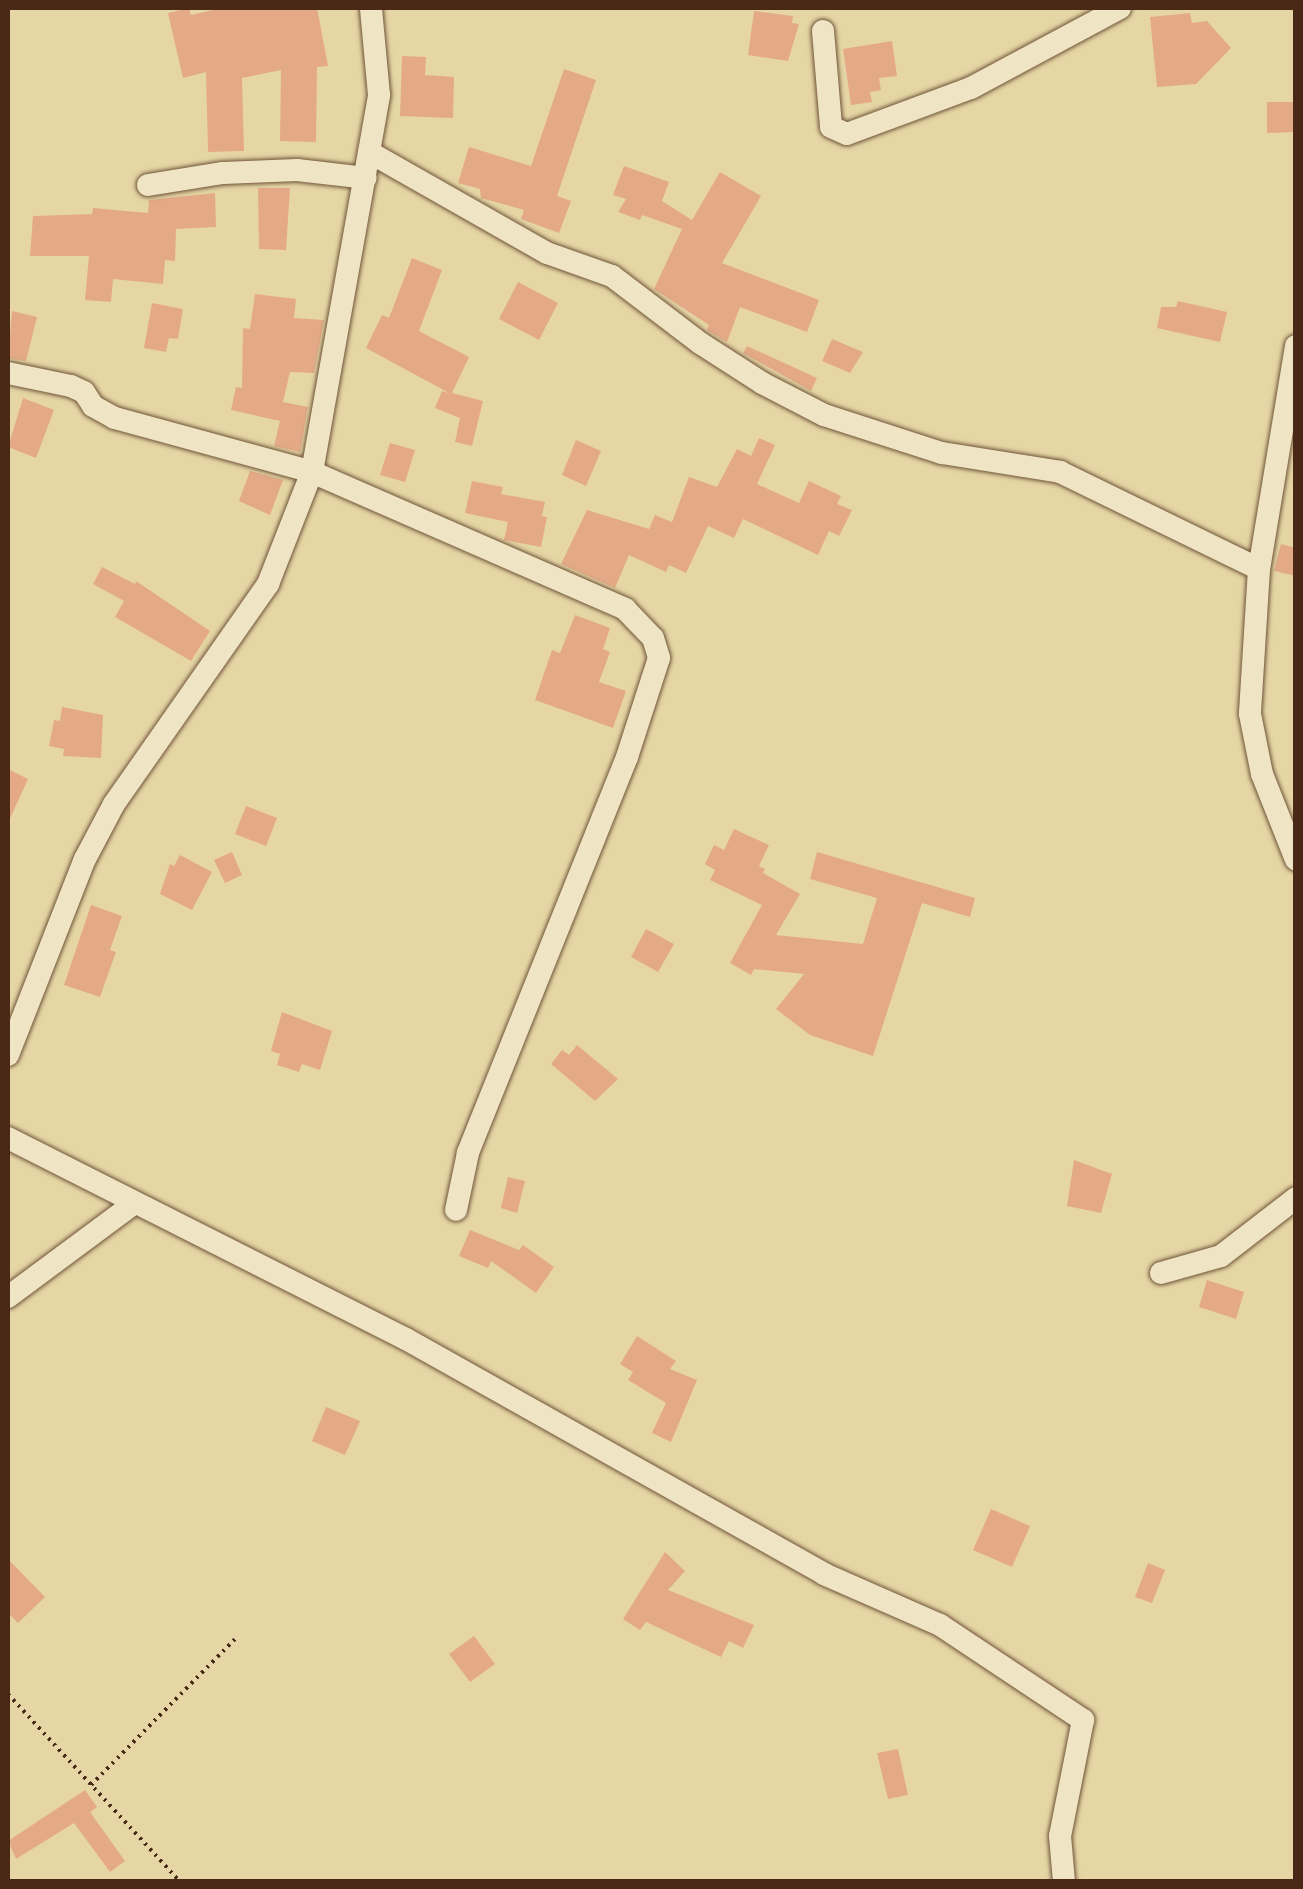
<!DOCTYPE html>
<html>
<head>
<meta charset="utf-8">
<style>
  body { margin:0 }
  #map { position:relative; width:1303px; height:1889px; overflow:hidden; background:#e6d6a5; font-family:"Libre Bodoni",serif }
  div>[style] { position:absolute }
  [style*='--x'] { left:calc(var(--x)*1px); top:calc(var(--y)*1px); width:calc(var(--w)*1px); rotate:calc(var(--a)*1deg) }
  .building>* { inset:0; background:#e4aa88 }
  .path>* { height:4px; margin-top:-2px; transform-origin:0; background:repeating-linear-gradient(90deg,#492816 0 2.5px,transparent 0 7.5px) }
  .roads { filter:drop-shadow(0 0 2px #70543a) drop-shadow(0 0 2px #70543a) }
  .minor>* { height:22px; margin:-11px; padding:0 11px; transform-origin:11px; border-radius:11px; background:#efe4c4 }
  span { translate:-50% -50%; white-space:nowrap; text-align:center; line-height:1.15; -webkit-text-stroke:8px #efe4c4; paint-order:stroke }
  .frame { position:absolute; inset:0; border:10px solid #492816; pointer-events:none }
</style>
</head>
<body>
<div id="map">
  <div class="building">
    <i style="clip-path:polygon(189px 8px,191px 15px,222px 8px,317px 8px,328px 66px,317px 67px,316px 142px,280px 141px,281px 70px,242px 78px,244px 151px,208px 152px,206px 72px,183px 78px,168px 13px)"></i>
    <i style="clip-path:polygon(754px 11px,793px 16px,792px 23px,799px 24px,788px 61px,748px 55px)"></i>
    <i style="clip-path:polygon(1190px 13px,1192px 23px,1207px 21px,1231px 48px,1196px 84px,1157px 87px,1150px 17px)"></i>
    <i style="clip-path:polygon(892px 41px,897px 76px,879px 78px,881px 90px,870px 92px,872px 102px,851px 105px,843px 49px)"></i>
    <i style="clip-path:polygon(402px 56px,426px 57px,425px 75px,454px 77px,453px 118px,400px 116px)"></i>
    <i style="clip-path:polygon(564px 69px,596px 80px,557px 196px,571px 201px,559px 233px,521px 219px,524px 210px,481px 198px,480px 189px,458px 183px,469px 147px,531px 166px)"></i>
    <i style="clip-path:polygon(1267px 102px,1296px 102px,1295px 132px,1267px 133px)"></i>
    <i style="clip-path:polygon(624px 166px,669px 182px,662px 201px,692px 220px,720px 172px,761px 196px,722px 263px,819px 300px,807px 332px,740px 307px,727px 342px,707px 330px,709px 325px,654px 289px,682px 229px,642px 215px,640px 220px,618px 212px,626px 199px,613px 195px)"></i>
    <i style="clip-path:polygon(258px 188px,290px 188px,286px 250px,259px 249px)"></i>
    <i style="clip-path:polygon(215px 193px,216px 227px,176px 229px,175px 261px,165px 260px,163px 284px,113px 279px,111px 302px,85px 300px,89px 256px,30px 256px,33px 216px,92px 214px,93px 208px,148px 213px,149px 200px)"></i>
    <i style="clip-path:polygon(412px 258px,442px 270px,419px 331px,469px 357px,452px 393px,483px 401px,472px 446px,455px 442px,460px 418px,435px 408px,442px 391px,449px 393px,366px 348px,382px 315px,389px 318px)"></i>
    <i style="clip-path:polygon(518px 282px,558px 303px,539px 340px,499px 319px)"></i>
    <i style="clip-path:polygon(255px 294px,296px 299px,294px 318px,324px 320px,314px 373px,290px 372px,283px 402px,308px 407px,300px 452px,274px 446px,280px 421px,231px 410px,236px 387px,242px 388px,243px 328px,250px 329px)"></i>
    <i style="clip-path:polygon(1178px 301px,1227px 312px,1220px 342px,1157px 328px,1161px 307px,1176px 307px)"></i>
    <i style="clip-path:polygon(152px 303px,183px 309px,178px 339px,169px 338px,166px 352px,144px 348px)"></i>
    <i style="clip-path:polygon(12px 311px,37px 317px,26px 361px,8px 358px)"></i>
    <i style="clip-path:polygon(832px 339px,863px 352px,850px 373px,822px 361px)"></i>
    <i style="clip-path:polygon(747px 346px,817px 378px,811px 391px,743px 353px)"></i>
    <i style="clip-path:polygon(23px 398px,54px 410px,36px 458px,8px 447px)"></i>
    <i style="clip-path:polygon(759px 438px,775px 445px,757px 484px,799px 503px,809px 481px,841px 496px,837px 504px,852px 510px,839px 536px,829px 531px,818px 555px,743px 519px,734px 538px,708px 526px,686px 573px,669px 565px,666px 572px,629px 555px,615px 588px,561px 564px,587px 510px,649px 529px,655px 515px,672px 522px,689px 477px,717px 487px,737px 449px,751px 456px)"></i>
    <i style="clip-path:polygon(576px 440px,601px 451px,586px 486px,562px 475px)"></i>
    <i style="clip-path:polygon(390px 443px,415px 450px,405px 482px,380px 475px)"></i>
    <i style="clip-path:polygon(250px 471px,283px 480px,270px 515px,239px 501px)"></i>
    <i style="clip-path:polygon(472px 481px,503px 487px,501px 494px,545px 502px,542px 516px,547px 517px,541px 547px,504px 540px,508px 522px,465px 513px)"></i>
    <i style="clip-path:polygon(1281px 544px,1296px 548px,1296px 576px,1274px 571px)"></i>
    <i style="clip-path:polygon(102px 567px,135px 584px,136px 581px,210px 631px,191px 661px,115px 617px,124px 601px,93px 584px)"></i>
    <i style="clip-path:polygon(575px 615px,610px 628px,603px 649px,610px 652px,599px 682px,626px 691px,613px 728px,535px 700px,552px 650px,560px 653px)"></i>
    <i style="clip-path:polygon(62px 707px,103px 715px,101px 758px,63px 756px,64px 749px,49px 746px,54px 720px,60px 721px)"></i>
    <i style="clip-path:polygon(8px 769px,28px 779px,8px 823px)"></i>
    <i style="clip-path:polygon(246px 806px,277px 818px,266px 846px,235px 834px)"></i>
    <i style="clip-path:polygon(734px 829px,769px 845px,759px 866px,765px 869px,763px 873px,800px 894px,776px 935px,863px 944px,877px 898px,810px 879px,817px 852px,975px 898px,970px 917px,922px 903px,873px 1056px,810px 1035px,776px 1009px,804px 974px,754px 969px,751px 975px,730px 963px,762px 905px,710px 880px,715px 870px,705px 864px,714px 845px,724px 850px)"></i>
    <i style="clip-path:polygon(232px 852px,242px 875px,225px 883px,214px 860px)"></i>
    <i style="clip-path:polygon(180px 855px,212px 872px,192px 910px,160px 894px,170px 864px,174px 866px)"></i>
    <i style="clip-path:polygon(91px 905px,122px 916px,110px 950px,116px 952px,100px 997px,64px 985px)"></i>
    <i style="clip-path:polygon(646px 929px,674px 944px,658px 972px,631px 957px)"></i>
    <i style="clip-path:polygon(282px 1012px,332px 1031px,320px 1070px,302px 1064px,299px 1072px,277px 1065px,280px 1054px,271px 1051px)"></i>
    <i style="clip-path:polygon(577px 1045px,618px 1079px,595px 1101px,551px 1064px,562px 1050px,569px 1055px)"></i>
    <i style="clip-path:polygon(1074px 1160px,1112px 1174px,1101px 1213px,1067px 1206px)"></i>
    <i style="clip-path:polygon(508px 1177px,525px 1181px,517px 1213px,501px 1208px)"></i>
    <i style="clip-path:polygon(470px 1230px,519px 1250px,523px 1245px,554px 1267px,536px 1293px,491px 1261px,488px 1268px,459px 1256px)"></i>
    <i style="clip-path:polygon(1207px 1280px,1244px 1292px,1236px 1319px,1199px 1307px)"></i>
    <i style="clip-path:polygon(637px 1336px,676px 1361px,670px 1369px,697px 1380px,671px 1442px,652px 1433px,666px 1403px,628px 1380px,633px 1372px,620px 1364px)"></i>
    <i style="clip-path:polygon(326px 1407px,360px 1421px,345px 1455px,312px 1441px)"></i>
    <i style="clip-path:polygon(991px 1509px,1030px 1526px,1012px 1567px,973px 1550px)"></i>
    <i style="clip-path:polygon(665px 1552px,685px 1571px,668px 1590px,754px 1625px,743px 1648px,729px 1641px,721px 1657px,646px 1622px,640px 1630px,623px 1619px)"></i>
    <i style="clip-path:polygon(8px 1559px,45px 1597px,18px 1623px,8px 1613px)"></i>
    <i style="clip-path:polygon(1148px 1563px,1165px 1570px,1152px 1603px,1135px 1597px)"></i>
    <i style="clip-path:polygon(474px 1636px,495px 1664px,470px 1682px,449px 1654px)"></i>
    <i style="clip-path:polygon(898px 1749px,908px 1795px,888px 1799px,877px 1753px)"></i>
    <i style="clip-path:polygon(85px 1790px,97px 1807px,90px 1812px,125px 1861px,110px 1872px,74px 1823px,16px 1859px,8px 1841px)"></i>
  </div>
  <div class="path">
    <i style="--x:8;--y:1694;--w:255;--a:47.5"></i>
    <i style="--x:91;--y:1785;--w:205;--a:-45.4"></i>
  </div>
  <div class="roads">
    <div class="minor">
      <i style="--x:823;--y:31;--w:96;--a:85.2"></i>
      <i style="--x:831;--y:127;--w:17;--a:24"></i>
      <i style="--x:847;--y:134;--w:132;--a:-20.4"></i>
      <i style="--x:971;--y:88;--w:169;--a:-28.2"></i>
      <i style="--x:369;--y:152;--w:205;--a:29.6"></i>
      <i style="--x:547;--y:253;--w:69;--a:19.5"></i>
      <i style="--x:612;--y:276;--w:111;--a:37.3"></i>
      <i style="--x:700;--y:343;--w:74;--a:32.8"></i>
      <i style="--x:762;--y:383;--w:70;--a:27.3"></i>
      <i style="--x:824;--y:415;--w:124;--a:17.9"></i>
      <i style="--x:942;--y:453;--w:120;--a:9.1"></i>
      <i style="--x:1060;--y:472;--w:221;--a:26"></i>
      <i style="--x:148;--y:185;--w:76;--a:-9.1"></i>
      <i style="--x:223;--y:173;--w:74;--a:-2.3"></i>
      <i style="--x:297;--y:170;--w:69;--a:6.6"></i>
      <i style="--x:1296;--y:346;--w:226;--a:99.4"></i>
      <i style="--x:1259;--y:569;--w:145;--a:93.6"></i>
      <i style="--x:1250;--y:714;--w:61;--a:78.7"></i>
      <i style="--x:1262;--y:774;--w:92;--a:68.4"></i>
      <i style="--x:8;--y:373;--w:64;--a:11.7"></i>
      <i style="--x:71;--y:386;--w:14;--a:25"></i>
      <i style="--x:84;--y:392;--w:17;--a:57"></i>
      <i style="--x:93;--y:406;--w:25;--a:29"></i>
      <i style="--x:115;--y:418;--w:204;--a:15.3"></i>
      <i style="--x:312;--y:472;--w:342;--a:23.6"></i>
      <i style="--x:625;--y:609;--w:40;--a:46"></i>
      <i style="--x:653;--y:638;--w:21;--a:73"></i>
      <i style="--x:659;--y:658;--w:104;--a:107.9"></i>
      <i style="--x:627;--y:757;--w:427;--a:111.9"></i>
      <i style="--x:468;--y:1153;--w:58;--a:101.9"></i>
      <i style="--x:8;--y:1055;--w:211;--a:-68.6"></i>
      <i style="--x:85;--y:859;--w:62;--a:-62.2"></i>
      <i style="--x:114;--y:804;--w:269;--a:-55"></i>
      <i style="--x:268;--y:584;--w:120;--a:-68.6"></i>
      <i style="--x:312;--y:472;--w:383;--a:-79.9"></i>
      <i style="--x:379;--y:95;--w:87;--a:-95.3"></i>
      <i style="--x:8;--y:1138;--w:446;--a:26.8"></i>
      <i style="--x:406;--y:1339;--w:480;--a:29.3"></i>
      <i style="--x:824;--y:1574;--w:127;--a:23.7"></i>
      <i style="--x:940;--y:1625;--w:172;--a:33.6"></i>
      <i style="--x:1083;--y:1720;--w:118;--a:101.2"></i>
      <i style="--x:1060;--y:1836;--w:46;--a:85"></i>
      <i style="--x:1161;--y:1273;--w:62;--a:-15.8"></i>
      <i style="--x:1221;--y:1256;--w:95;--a:-37.7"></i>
      <i style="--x:8;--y:1297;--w:156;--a:-36.6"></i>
    </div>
  </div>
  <div class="frame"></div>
</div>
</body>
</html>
